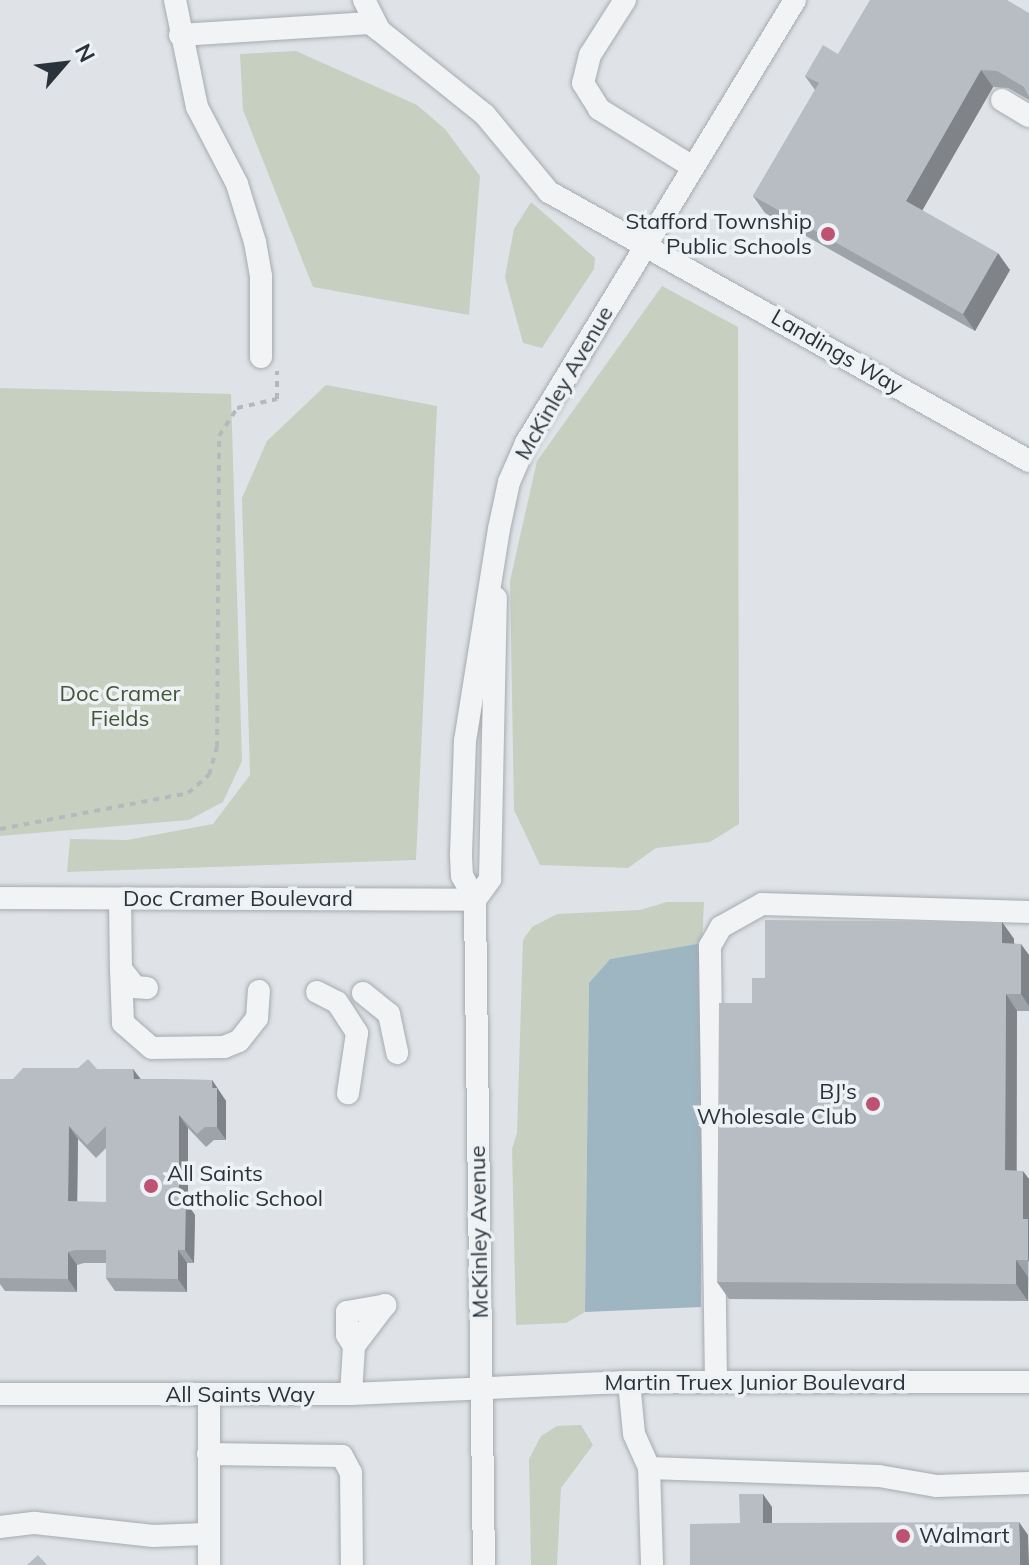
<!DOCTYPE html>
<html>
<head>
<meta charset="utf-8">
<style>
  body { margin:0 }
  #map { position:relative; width:1029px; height:1565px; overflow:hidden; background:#dfe3e7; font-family:Mulish,sans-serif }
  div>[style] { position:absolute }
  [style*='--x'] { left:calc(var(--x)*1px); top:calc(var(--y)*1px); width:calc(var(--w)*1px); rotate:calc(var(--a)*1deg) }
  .green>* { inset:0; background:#c7cfc1 }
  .water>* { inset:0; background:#9eb5c2 }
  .path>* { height:4px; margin-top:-2px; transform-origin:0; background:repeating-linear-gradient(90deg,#b5b9be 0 6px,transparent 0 12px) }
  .roads { filter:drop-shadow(0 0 2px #a5abb0) drop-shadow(0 0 2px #a5abb0) }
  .minor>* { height:22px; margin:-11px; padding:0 11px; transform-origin:11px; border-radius:11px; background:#f1f3f5 }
  .wall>* { inset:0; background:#9da3a8 }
  .shaded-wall>* { inset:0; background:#808488 }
  .building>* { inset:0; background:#b7bdc3 }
  .dots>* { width:22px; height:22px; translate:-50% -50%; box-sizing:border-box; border:4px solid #eef2f4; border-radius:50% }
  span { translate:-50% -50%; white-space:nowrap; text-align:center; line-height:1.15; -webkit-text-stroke:7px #eef2f4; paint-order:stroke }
  .poi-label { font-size:22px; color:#2a333c }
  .right { translate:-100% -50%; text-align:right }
  .left { translate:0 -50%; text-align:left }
  .street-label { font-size:22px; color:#2a333c }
  .park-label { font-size:22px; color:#435639 }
  .north { position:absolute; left:24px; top:24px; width:80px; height:80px; -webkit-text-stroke:6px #eef2f4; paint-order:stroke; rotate:62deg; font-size:22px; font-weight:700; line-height:32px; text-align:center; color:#2a333c }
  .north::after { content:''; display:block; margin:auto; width:28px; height:36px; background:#2a333c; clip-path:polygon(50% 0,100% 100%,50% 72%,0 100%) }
</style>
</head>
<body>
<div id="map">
  <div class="green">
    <i style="clip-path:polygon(296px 51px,417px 105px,445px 129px,480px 176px,469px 315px,313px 287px,243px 110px,240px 54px)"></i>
    <i style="clip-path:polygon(531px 202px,595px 258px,594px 269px,542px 348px,523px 343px,505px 277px,514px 229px)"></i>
    <i style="clip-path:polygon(662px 286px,738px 327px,739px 824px,710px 842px,656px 848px,628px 868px,540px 865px,514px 810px,510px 581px,537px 461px)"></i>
    <i style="clip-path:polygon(326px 385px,437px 406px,416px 860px,67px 872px,70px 839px,127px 840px,213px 824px,250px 775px,242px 498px,267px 441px)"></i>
    <i style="clip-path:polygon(0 388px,231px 394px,242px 761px,223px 802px,189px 820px,0 836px)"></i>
    <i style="clip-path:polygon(667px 902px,704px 902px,702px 943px,610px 959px,589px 983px,585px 1312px,566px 1323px,516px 1325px,512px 1149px,517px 1133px,523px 940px,532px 927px,557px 914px,640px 910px)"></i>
    <i style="clip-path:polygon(581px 1425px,593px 1445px,561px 1488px,557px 1565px,531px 1565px,529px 1459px,541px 1436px,557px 1426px)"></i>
  </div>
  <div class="water">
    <i style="clip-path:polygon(702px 943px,701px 1307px,585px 1312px,589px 983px,610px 959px)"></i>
  </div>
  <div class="path">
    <i style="--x:0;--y:829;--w:191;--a:-10.8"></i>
    <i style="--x:188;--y:793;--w:28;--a:-41"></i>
    <i style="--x:209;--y:775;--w:29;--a:-74"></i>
    <i style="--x:217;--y:747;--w:311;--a:-89.6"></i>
    <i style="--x:219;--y:436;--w:33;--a:-57"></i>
    <i style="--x:237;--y:408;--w:41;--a:-12.7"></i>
    <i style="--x:277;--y:399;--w:28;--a:-90"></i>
  </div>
  <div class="roads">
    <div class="minor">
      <i style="--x:175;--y:0;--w:109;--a:78.4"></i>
      <i style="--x:197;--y:107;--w:87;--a:62.5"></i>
      <i style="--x:237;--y:184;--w:61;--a:72.8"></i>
      <i style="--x:255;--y:242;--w:35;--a:80"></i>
      <i style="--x:261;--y:276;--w:81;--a:90"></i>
      <i style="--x:364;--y:0;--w:34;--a:63"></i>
      <i style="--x:379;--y:30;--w:136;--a:38.7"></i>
      <i style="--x:485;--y:115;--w:100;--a:50.3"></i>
      <i style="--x:549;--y:192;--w:550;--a:29.27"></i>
      <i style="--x:625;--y:0;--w:65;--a:122.5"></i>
      <i style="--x:590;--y:55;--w:29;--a:104"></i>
      <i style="--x:583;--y:83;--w:31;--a:58"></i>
      <i style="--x:599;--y:109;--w:110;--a:31.7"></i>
      <i style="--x:180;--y:35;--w:190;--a:-3.6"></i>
      <i style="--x:370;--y:23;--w:11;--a:38"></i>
      <i style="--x:1002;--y:100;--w:31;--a:31"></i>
      <i style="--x:0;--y:898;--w:475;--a:0.2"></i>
      <i style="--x:120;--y:899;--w:70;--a:89.2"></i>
      <i style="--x:121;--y:969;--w:23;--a:52"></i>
      <i style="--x:135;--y:987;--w:12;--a:5"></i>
      <i style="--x:475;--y:900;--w:26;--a:-54"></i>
      <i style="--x:490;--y:879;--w:281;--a:-88.8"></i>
      <i style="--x:121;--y:969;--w:54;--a:87.9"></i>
      <i style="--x:123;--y:1023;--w:38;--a:41"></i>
      <i style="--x:152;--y:1048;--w:72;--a:-0.8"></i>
      <i style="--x:224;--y:1047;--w:16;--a:-22"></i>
      <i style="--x:239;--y:1041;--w:29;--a:-52"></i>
      <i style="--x:257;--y:1018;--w:27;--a:-86"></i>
      <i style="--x:317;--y:992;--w:22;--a:27"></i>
      <i style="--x:337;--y:1002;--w:37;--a:57"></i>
      <i style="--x:357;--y:1033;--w:61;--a:98.5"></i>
      <i style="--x:363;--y:993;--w:33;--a:39"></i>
      <i style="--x:389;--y:1014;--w:40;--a:78"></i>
      <i style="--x:629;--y:1382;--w:52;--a:84.5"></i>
      <i style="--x:634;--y:1434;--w:37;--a:66"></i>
      <i style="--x:649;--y:1468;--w:97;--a:88.2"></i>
      <i style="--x:716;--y:1382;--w:436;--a:-90.8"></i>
      <i style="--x:710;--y:946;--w:22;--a:-60"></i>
      <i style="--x:721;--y:927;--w:47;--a:-29.3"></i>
      <i style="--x:762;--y:904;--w:267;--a:1.7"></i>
      <i style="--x:0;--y:1394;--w:351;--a:0"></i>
      <i style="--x:351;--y:1394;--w:278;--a:-2.5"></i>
      <i style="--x:629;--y:1382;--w:400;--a:0"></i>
      <i style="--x:351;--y:1394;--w:48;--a:-86.4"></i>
      <i style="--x:354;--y:1346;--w:13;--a:-122"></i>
      <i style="--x:347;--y:1335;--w:23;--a:-90"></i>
      <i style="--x:347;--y:1312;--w:39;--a:-10"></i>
      <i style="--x:385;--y:1305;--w:51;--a:127.1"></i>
      <i style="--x:208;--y:1454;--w:134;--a:0.9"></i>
      <i style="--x:342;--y:1456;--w:19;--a:62"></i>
      <i style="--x:351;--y:1473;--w:92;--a:89.4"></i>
      <i style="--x:649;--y:1468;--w:230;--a:2"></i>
      <i style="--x:879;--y:1476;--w:59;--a:9.8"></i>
      <i style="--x:937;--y:1486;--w:92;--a:-1.9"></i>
      <i style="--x:0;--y:1527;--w:35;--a:-7"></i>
      <i style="--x:35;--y:1523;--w:119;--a:6.3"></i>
      <i style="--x:153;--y:1536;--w:52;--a:-2.2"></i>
      <i style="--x:209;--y:1565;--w:170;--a:-90"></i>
      <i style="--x:484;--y:1565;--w:665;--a:-90.78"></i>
      <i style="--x:475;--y:900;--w:27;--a:-118"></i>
      <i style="--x:462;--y:876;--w:22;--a:-93"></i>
      <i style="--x:461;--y:854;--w:113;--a:-88"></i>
      <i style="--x:465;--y:741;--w:215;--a:-80.9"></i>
      <i style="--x:499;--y:529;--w:48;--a:-78"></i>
      <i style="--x:509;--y:482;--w:43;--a:-66.4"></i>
      <i style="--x:526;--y:443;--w:518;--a:-58.73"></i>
    </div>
  </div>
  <div class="wall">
    <i style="clip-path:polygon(1029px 13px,1029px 100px,1008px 88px,993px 87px,922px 210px,1010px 270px,975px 331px,765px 213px,753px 196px,815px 90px,805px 76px,838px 54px)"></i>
    <i style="clip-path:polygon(1002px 922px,1014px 939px,1014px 943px,1029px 955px,1029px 1011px,1017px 1011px,1017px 1171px,1029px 1179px,1028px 1301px,729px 1299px,717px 1282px,752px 1003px)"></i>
    <i style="clip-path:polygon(evenodd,97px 1069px,133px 1069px,141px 1079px,212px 1080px,226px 1101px,226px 1140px,214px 1140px,206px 1147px,188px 1128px,188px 1205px,195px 1215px,194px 1263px,187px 1263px,187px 1292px,115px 1291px,106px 1278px,106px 1263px,84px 1263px,77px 1265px,77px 1292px,5px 1291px,0 1284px,0 1079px,13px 1079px,97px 1069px,78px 1139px,96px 1158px,106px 1148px,106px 1202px,77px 1202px,78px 1139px)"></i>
  </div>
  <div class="shaded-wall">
    <i style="clip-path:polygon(981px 70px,993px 87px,918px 218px,906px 201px)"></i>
    <i style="clip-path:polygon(998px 253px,1010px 270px,975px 331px,963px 314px)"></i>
    <i style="clip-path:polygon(1002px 922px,1014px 939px,1014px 960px,1002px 943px)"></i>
    <i style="clip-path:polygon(1021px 944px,1029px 955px,1029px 1006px,1021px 994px)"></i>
    <i style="clip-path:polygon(1006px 994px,1017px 1011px,1016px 1187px,1005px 1170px)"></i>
    <i style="clip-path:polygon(133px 1069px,142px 1082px,134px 1079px)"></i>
    <i style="clip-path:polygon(212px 1080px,226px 1101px,226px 1140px,217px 1127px)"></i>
    <i style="clip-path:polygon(179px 1115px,188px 1128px,188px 1205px,195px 1215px,194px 1263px,185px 1250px,179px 1202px)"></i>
    <i style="clip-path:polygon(69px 1126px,78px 1139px,77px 1214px,68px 1201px)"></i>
    <i style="clip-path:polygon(1023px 1171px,1029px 1179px,1029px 1262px,1028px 1260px,1023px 1219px)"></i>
    <i style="clip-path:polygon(178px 1250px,187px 1263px,187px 1292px,178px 1279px)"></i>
    <i style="clip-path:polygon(68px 1252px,77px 1265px,77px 1292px,68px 1279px)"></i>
    <i style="clip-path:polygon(1016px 1260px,1028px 1277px,1028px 1301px,1016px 1284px)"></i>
    <i style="clip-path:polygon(763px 1494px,772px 1507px,772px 1536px,763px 1523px)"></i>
    <i style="clip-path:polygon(1019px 1522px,1028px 1535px,1029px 1565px,1020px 1565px)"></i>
  </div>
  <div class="building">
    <i style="clip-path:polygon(870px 0,1007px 0,1029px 13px,1029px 97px,1024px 87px,997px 71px,981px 70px,906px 201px,998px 253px,963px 314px,753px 196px,819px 83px,805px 76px,823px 45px,838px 54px)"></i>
    <i style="clip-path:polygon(765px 920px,1002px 922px,1002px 943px,1021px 944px,1021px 994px,1006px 994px,1005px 1170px,1023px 1171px,1023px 1219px,1028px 1219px,1028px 1260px,1016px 1260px,1016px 1284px,717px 1282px,719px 1003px,752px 1003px,752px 978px,765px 978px)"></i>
    <i style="clip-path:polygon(evenodd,88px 1059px,97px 1069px,133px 1069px,134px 1079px,212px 1080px,212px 1088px,217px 1088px,217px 1127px,205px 1127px,197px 1134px,179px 1115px,179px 1202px,186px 1202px,185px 1250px,178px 1250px,178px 1279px,106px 1278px,106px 1250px,75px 1250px,68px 1252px,68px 1279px,0 1278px,0 1079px,13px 1079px,23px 1068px,78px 1068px,88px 1059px,69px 1126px,87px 1145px,106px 1126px,106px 1202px,68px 1201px,69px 1126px)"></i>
    <i style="clip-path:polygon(739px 1494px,763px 1494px,763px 1523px,1019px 1522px,1020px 1565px,690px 1565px,690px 1524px,740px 1523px)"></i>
    <i style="clip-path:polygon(38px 1555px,47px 1565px,27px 1565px)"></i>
  </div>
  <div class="dots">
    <i style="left:828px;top:234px;background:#bd5272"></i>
    <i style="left:873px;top:1104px;background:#bd5272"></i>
    <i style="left:151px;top:1186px;background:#bd5272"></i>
    <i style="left:903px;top:1536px;background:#bd5272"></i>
  </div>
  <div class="poi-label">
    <span class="right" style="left:812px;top:234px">Stafford Township<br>Public Schools</span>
    <span class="right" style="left:857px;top:1104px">BJ's<br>Wholesale Club</span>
    <span class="left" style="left:167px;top:1186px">All Saints<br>Catholic School</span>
    <span class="left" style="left:919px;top:1536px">Walmart</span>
  </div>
  <div class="street-label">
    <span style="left:837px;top:352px;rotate:30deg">Landings Way</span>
    <span style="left:564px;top:383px;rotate:-60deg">McKinley Avenue</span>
    <span style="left:238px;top:899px">Doc Cramer Boulevard</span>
    <span style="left:479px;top:1232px;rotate:-91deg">McKinley Avenue</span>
    <span style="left:755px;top:1383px">Martin Truex Junior Boulevard</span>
    <span style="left:240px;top:1395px">All Saints Way</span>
  </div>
  <div class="park-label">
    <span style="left:120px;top:706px">Doc Cramer<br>Fields</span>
  </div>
  <div class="north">N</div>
</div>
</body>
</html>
